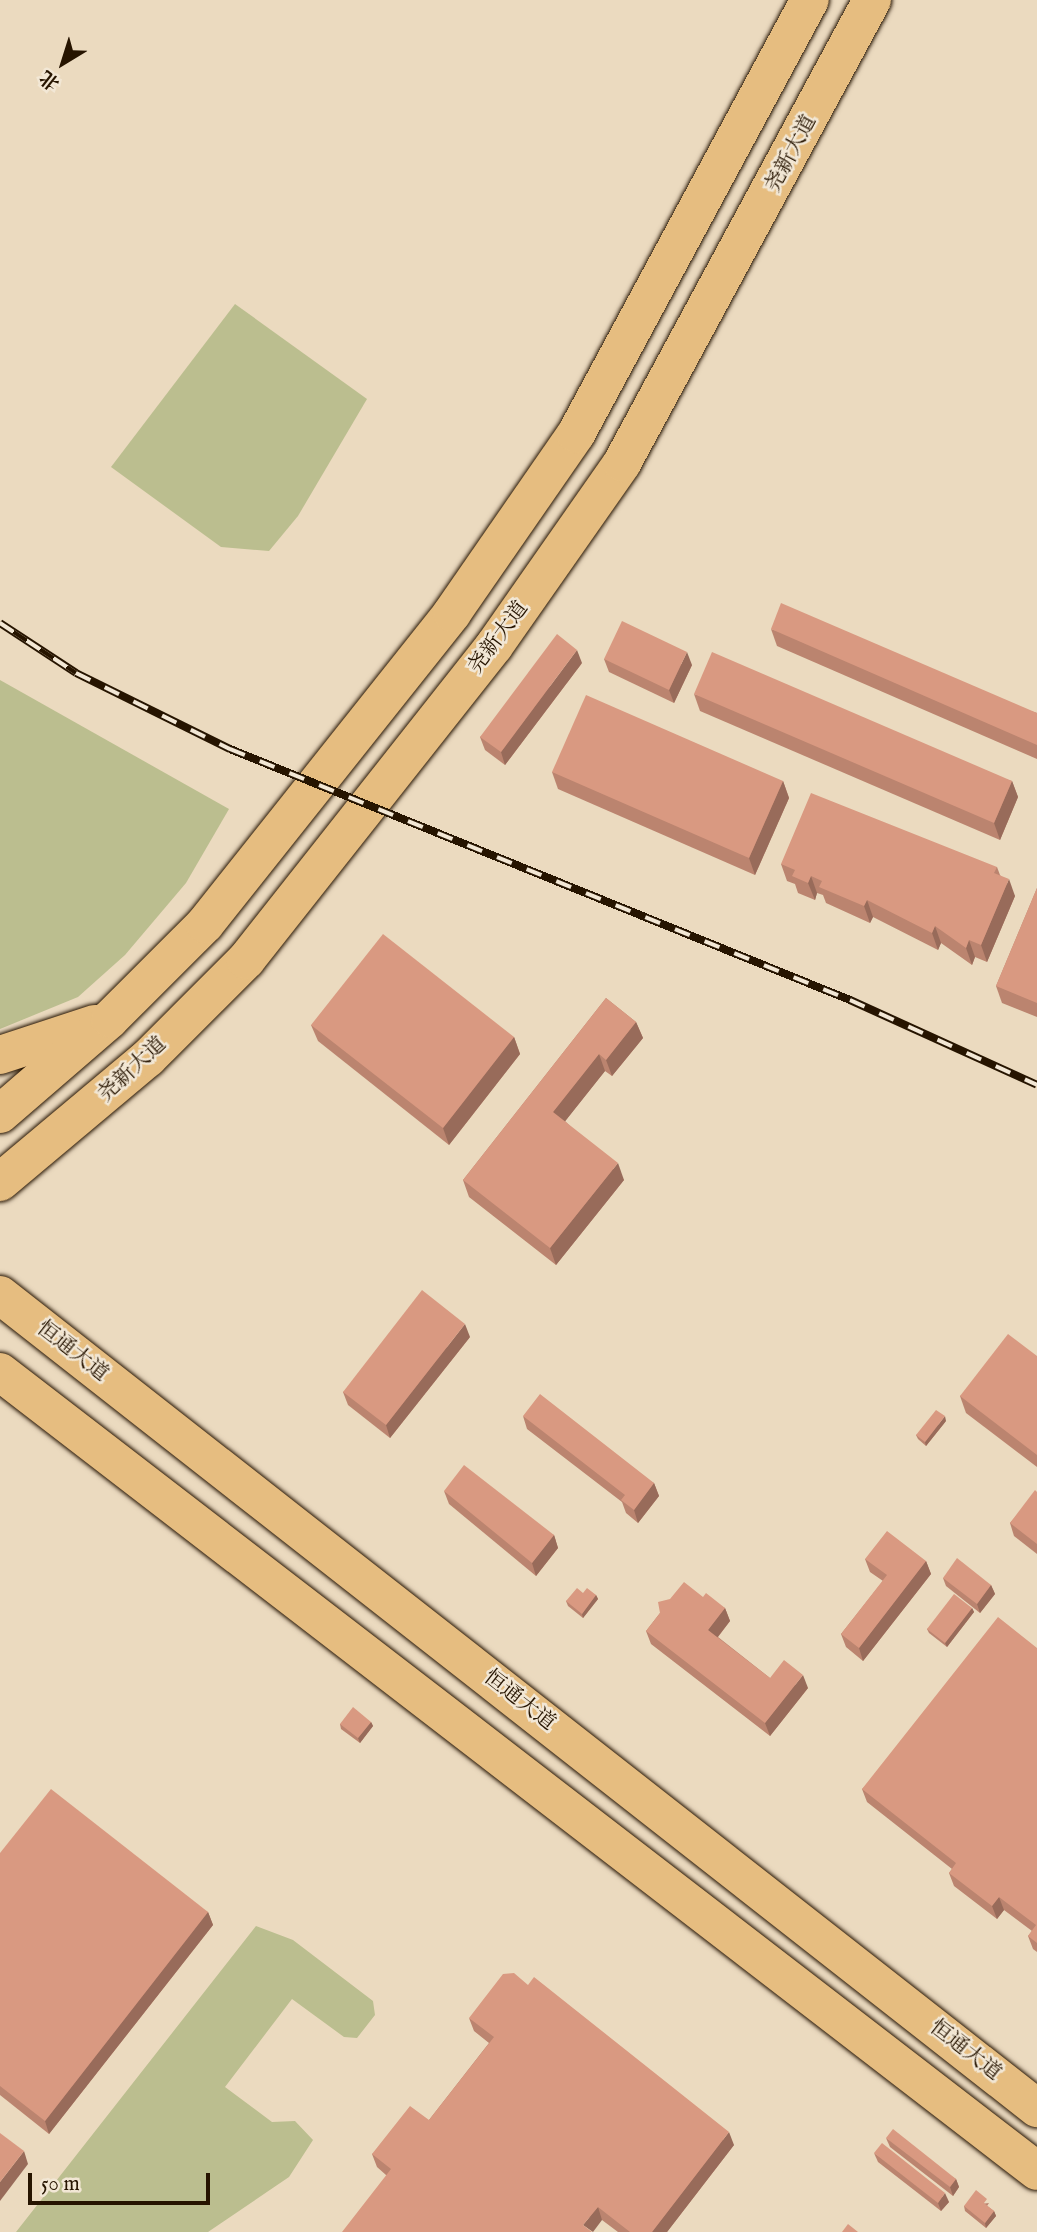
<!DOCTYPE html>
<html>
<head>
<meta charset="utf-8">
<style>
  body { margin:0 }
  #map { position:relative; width:1037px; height:2232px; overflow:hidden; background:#ebdabf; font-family:"IM FELL English","Noto Serif SC",serif }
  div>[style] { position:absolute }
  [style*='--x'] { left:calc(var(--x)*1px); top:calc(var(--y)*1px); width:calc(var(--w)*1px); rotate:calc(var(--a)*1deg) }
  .green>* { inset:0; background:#bbbe8f }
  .roads { filter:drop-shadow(0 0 2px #261400) drop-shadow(0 0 2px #261400) }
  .major>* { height:38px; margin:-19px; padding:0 19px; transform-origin:19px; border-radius:19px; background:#e6bd80 }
  .rail>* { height:8px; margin-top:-4px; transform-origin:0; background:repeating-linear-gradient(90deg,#f2e7d5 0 16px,#261400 0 32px); box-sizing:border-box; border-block:2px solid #261400 }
  .wall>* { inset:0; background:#bb846f }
  .shaded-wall>* { inset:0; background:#986b5a }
  .building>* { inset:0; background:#d99981 }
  span { translate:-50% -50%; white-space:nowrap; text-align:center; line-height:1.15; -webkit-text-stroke:5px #f2e7d5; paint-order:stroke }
  .street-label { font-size:21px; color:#261400 }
  .north { position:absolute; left:28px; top:28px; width:70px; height:70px; -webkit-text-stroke:5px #f2e7d5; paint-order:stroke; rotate:218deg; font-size:19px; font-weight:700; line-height:28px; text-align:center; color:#261400 }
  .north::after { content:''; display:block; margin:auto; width:24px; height:32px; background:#261400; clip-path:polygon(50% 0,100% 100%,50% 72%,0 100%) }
  .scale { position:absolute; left:28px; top:2173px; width:182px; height:32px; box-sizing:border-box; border:4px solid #261400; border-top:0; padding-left:9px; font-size:21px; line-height:24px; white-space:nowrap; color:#261400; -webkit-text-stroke:5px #f2e7d5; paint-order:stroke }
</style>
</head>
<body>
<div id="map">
  <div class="green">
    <i style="clip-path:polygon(235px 304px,367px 399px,298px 516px,269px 551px,221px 547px,111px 467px)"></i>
    <i style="clip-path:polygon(0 680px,229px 809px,186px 883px,125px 955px,78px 997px,0 1029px)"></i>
    <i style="clip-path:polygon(256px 1926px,293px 1940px,373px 2001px,375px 2015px,357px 2038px,344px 2037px,292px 1999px,225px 2087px,272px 2122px,295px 2121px,313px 2140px,289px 2177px,208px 2232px,16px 2232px)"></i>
  </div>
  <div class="roads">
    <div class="major">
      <i style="--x:0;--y:1055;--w:100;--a:-18.1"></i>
      <i style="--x:0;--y:1114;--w:145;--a:-40.8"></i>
      <i style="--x:110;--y:1019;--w:134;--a:-45"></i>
      <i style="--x:205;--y:924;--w:397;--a:-51.5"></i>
      <i style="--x:452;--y:613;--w:218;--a:-55.3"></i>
      <i style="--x:576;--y:434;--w:493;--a:-61.7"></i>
      <i style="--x:0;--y:1182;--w:193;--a:-40"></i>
      <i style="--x:148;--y:1058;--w:139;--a:-45"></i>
      <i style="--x:246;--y:960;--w:400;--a:-51.7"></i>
      <i style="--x:494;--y:646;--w:223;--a:-55"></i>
      <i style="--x:622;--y:463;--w:526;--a:-61.63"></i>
      <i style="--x:0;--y:1295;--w:1318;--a:38.1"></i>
      <i style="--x:0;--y:1372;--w:1309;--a:37.61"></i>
    </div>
  </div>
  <div class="rail">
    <i style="--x:0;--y:623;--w:91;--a:33.3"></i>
    <i style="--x:76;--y:673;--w:172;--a:26.3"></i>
    <i style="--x:230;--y:749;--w:669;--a:22.04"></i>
    <i style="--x:850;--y:1000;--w:205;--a:24.4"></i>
  </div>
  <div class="wall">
    <i style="clip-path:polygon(771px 629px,1037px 713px,1037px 759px,777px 646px)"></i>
    <i style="clip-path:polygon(604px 659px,692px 665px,674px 703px,609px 672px)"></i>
    <i style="clip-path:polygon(582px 663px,505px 765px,485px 750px,480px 737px)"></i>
    <i style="clip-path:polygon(694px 694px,1012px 781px,1018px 797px,1000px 840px,700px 711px)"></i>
    <i style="clip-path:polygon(552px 772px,783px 781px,789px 798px,755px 875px,558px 789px)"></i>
    <i style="clip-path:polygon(781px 864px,997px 867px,1000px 875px,1015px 896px,987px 962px,975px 957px,972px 965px,941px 943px,938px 950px,873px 917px,870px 923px,826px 903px,823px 895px,817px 893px,815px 900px,798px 893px,795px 884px,787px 881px)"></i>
    <i style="clip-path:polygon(1037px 888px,1037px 1017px,1002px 1003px,996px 986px)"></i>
    <i style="clip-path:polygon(606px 998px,636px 1022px,643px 1038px,612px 1076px,605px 1071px,565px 1121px,624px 1180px,556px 1265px,469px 1197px,463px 1180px)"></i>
    <i style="clip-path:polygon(311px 1025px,514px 1037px,520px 1054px,449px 1145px,318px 1041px)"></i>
    <i style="clip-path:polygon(470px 1337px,390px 1438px,348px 1405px,343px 1392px)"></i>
    <i style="clip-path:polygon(1037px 1356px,1037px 1467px,966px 1413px,960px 1396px)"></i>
    <i style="clip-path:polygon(523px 1416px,654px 1483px,659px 1496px,638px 1523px,626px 1513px,622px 1502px,527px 1429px)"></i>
    <i style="clip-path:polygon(946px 1421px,926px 1446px,918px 1439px,916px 1435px)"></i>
    <i style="clip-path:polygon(444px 1491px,554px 1535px,558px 1548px,536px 1576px,449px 1504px)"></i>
    <i style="clip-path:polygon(1037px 1492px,1037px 1554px,1014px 1536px,1010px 1523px)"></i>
    <i style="clip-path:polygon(865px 1559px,926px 1561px,931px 1574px,863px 1661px,846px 1647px,841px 1634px,883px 1581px,870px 1572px)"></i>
    <i style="clip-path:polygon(943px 1578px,991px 1585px,995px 1594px,980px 1613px,946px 1586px)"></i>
    <i style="clip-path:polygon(583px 1593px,596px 1595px,598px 1599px,583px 1618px,568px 1606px,566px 1601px)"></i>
    <i style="clip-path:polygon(703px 1597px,725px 1608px,730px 1621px,718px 1637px,770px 1678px,808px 1688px,770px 1736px,651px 1644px,646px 1631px,660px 1613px)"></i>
    <i style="clip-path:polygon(972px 1608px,974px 1612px,947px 1647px,929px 1633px,927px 1629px)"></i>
    <i style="clip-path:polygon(1037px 1648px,1037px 1952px,1033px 1949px,1028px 1936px,1032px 1931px,1004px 1910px,997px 1919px,954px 1886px,949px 1873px,952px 1869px,867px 1802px,862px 1789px)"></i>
    <i style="clip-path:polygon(371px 1722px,373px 1726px,360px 1743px,341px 1729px,340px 1724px)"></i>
    <i style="clip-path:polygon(0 1853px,208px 1912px,213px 1925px,49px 2134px,0 2095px)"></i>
    <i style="clip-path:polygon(469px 2018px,734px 2145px,667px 2232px,618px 2232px,602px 2220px,386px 2175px,377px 2167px,372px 2154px,429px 2120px,489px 2043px,474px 2031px)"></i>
    <i style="clip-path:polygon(886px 2138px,956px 2179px,959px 2187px,953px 2196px,890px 2147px)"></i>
    <i style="clip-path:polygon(874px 2153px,949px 2202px,941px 2211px,878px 2162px)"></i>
    <i style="clip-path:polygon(989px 2203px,987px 2206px,994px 2211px,996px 2216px,986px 2228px,965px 2211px,964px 2206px)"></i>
  </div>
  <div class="shaded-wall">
    <i style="clip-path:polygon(577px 650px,582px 663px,505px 765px,501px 752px)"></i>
    <i style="clip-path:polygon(687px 652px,692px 665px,674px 703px,669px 690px)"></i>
    <i style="clip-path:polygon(783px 781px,789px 798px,755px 875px,749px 858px)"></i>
    <i style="clip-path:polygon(1012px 781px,1018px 797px,1000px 840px,994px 823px)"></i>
    <i style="clip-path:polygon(811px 876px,817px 893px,815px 900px,808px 883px)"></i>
    <i style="clip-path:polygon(1009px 879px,1015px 896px,987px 962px,981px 945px)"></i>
    <i style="clip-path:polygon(867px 900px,873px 917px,870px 923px,864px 906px)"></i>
    <i style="clip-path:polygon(935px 926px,941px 943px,938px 950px,932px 933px)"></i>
    <i style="clip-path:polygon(969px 940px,975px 957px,972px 965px,966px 948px)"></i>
    <i style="clip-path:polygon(636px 1022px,643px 1038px,612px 1076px,606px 1060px)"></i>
    <i style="clip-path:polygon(514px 1037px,520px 1054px,449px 1145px,443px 1128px)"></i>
    <i style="clip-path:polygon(599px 1054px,605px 1071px,559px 1129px,553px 1112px)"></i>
    <i style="clip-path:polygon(618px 1163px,624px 1180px,556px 1265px,550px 1248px)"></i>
    <i style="clip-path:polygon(465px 1324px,470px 1337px,390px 1438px,386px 1425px)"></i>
    <i style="clip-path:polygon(945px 1416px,946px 1421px,926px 1446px,925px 1442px)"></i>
    <i style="clip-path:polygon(654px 1483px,659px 1496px,638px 1523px,634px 1510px)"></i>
    <i style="clip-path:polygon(554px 1535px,558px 1548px,536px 1576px,532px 1563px)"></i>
    <i style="clip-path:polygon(926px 1561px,931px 1574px,863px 1661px,859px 1648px)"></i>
    <i style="clip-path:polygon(991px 1585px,995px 1594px,980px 1613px,977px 1604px)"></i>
    <i style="clip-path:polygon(596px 1595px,598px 1599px,583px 1618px,582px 1614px)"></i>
    <i style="clip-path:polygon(725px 1608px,730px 1621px,713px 1643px,708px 1630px)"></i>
    <i style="clip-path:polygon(972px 1608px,974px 1612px,947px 1647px,945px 1643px)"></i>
    <i style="clip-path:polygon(803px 1675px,808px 1688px,770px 1736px,765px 1723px)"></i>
    <i style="clip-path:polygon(371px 1722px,373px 1726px,360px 1743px,358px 1738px)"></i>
    <i style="clip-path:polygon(999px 1897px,1004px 1910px,997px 1919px,992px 1906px)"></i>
    <i style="clip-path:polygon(208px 1912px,213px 1925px,49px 2134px,45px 2121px)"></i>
    <i style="clip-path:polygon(729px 2132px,734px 2145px,667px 2232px,652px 2232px)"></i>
    <i style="clip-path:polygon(24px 2151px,28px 2164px,0 2201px,0 2182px)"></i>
    <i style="clip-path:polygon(956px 2179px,959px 2187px,953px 2196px,950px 2187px)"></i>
    <i style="clip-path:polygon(945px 2193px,949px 2202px,941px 2211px,938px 2203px)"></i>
    <i style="clip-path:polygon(598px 2207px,602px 2220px,593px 2232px,583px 2225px)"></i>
    <i style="clip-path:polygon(994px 2211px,996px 2216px,986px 2228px,985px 2223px)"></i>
  </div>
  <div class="building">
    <i style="clip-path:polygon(781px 603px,1037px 713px,1037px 745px,771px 629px)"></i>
    <i style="clip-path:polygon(622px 621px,687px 652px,669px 690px,604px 659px)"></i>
    <i style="clip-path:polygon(557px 634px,577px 650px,501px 752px,480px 737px)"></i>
    <i style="clip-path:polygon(712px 652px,1012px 781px,994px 823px,694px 694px)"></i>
    <i style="clip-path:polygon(586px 695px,783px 781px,749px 858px,552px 772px)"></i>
    <i style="clip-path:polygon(811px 793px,997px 867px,994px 873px,1009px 879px,981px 945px,969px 940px,966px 948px,935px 926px,932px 933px,867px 900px,864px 906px,819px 887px,822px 881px,811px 876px,808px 883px,792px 876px,795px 870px,781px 864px)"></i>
    <i style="clip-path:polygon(1037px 888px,1037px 1003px,996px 986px)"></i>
    <i style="clip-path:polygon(383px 934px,514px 1037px,443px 1128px,311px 1025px)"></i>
    <i style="clip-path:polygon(606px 998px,636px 1022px,606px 1060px,599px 1054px,553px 1112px,618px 1163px,550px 1248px,463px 1180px)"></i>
    <i style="clip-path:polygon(422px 1290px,465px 1324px,386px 1425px,343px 1392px)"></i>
    <i style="clip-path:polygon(1008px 1334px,1037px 1356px,1037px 1455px,960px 1396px)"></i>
    <i style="clip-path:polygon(540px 1394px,654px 1483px,634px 1510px,621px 1500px,625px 1495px,523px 1416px)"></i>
    <i style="clip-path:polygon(936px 1410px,945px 1416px,925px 1442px,916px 1435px)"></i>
    <i style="clip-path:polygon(464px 1465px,554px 1535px,532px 1563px,444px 1491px)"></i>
    <i style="clip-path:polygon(1035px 1490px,1037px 1492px,1037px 1544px,1010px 1523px)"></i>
    <i style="clip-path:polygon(887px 1531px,926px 1561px,859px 1648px,841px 1634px,887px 1575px,865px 1559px)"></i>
    <i style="clip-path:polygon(957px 1558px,991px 1585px,977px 1604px,943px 1578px)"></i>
    <i style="clip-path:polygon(684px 1582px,703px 1597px,706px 1593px,725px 1608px,708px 1630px,770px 1678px,784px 1660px,803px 1675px,765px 1723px,646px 1631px,660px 1613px,658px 1602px,670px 1599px)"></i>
    <i style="clip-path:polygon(577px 1588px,583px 1593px,587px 1588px,596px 1595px,582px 1614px,566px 1601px)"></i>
    <i style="clip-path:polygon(954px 1594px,972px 1608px,945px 1643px,927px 1629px)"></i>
    <i style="clip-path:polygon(998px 1617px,1037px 1648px,1037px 1943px,1028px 1936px,1036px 1925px,999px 1897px,992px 1906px,949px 1873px,956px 1863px,862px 1789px)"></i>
    <i style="clip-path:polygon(353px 1707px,371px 1722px,358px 1738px,340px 1724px)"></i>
    <i style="clip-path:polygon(51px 1789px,208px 1912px,45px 2121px,0 2086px,0 1853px)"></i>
    <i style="clip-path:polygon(514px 1973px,528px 1985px,534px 1977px,729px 2132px,652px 2232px,630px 2232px,598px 2207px,583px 2225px,592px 2232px,342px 2232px,391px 2169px,372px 2154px,410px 2106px,429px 2120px,494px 2037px,469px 2018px,503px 1974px)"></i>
    <i style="clip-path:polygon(893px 2129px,956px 2179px,950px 2187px,886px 2138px)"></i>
    <i style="clip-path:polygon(0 2133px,24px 2151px,0 2182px)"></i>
    <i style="clip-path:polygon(882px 2143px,945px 2193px,938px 2203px,874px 2153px)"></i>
    <i style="clip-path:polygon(976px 2190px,987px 2199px,984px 2203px,994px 2211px,985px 2223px,964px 2206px)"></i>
    <i style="clip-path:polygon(848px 2224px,858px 2232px,842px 2232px)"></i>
  </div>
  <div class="street-label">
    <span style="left:792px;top:154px;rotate:-62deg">尧新大道</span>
    <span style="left:499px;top:638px;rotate:-53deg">尧新大道</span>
    <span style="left:133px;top:1070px;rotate:-43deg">尧新大道</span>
    <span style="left:72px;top:1352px;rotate:38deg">恒通大道</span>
    <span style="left:519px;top:1701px;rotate:38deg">恒通大道</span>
    <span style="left:965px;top:2051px;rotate:38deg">恒通大道</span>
  </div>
  <div class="north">北</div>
  <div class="scale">50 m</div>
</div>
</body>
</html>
